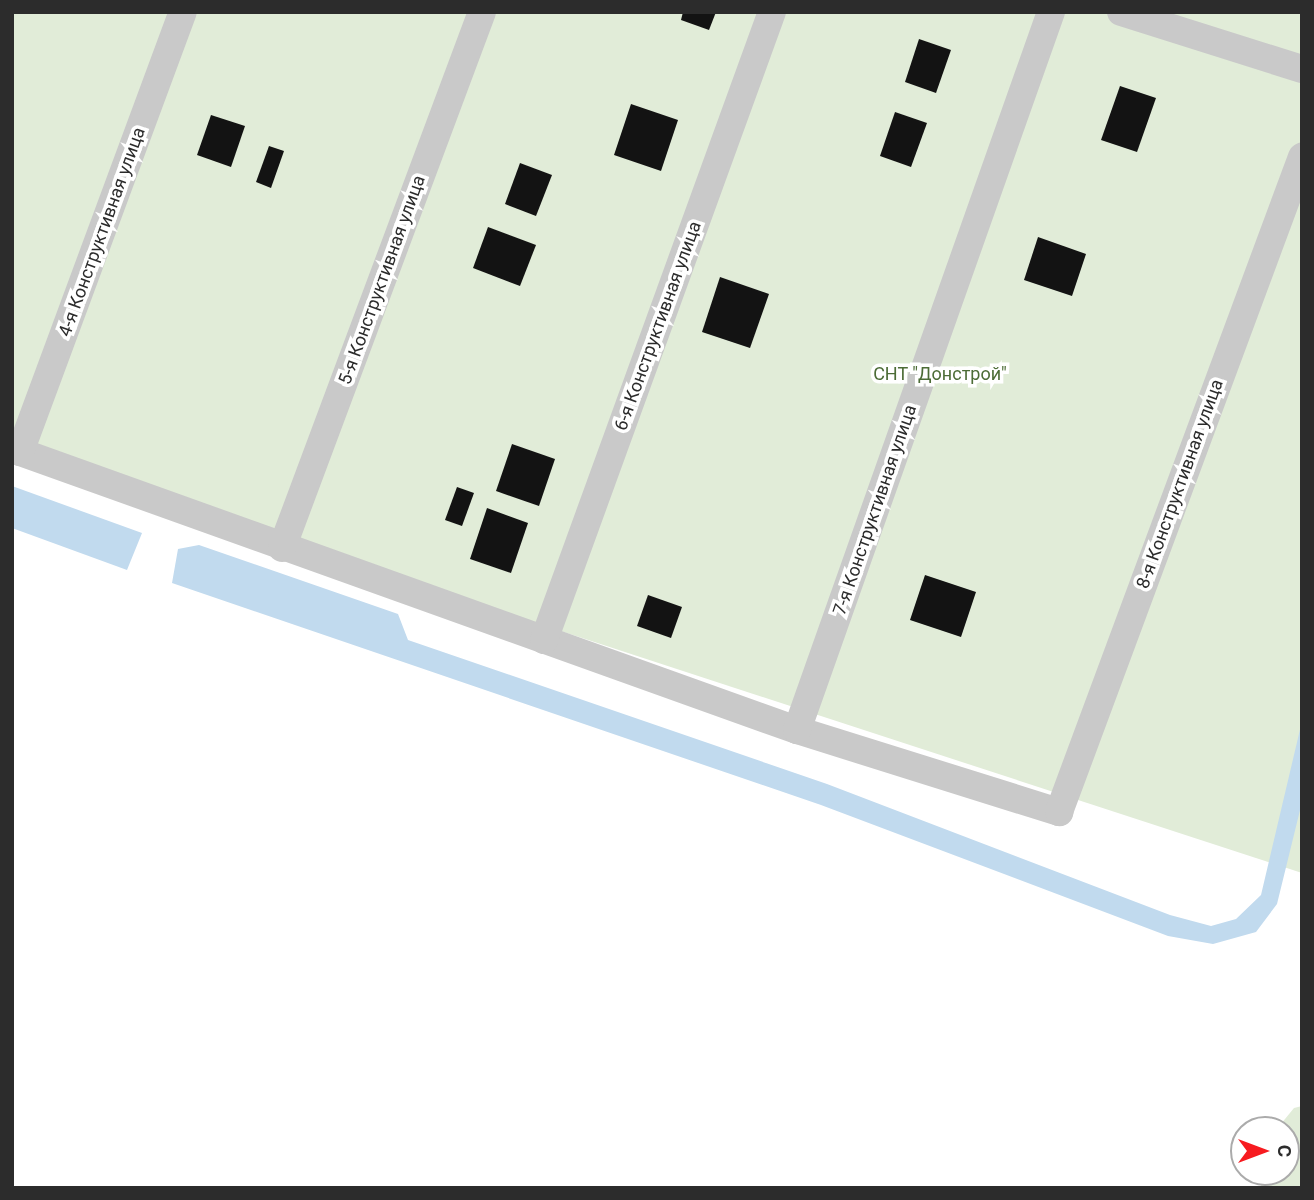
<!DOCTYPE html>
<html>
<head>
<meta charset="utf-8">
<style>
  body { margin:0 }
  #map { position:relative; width:1314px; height:1200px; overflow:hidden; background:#fff; font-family:Roboto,sans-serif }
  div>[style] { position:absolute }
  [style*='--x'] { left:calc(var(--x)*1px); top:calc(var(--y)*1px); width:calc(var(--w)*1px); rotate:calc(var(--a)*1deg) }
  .green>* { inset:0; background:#e1ecd8 }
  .water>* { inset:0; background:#c1daee }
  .building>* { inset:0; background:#131313 }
  .minor>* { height:28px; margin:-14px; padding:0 14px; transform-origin:14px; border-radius:14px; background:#c9c9c9 }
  span { translate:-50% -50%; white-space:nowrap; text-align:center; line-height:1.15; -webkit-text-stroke:7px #fff; paint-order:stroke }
  .street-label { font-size:18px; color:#2c2c2c }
  .park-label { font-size:18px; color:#4c6c36 }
  .frame { position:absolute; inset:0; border:14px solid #2c2c2c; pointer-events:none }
  .north { position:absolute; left:1230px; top:1116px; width:70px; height:70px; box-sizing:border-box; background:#fff; border:2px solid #ababab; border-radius:50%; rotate:90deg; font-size:19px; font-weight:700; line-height:28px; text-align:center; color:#2c2c2c }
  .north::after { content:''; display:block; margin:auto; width:24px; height:32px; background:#f71b20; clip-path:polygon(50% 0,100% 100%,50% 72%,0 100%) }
</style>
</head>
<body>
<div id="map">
  <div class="green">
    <i style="clip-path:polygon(12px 12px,1302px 12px,1302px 873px,12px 452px)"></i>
    <i style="clip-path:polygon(1302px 1106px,1302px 1188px,1261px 1188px,1261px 1172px,1286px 1172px,1286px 1130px,1276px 1130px,1294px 1108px)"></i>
  </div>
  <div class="water">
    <i style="clip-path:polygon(12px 486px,142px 533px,127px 570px,12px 528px)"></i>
    <i style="clip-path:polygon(199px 545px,398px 614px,408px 640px,827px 784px,1170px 915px,1211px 926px,1236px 919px,1261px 895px,1302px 721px,1302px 802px,1277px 904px,1256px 932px,1213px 944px,1168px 936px,821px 805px,172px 583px,178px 549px)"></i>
  </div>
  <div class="building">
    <i style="clip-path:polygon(683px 12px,716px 12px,709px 30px,681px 20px)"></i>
    <i style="clip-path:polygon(919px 39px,951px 50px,936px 93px,905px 82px)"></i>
    <i style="clip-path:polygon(1120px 86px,1156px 98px,1137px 152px,1101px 140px)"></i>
    <i style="clip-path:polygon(631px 104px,678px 120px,661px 171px,614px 155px)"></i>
    <i style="clip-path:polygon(895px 112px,927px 123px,911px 167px,880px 156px)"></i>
    <i style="clip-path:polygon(211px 115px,245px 126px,231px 167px,197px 155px)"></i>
    <i style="clip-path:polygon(269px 146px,284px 151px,271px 188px,256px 182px)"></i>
    <i style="clip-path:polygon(520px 163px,552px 175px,536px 216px,505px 204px)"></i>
    <i style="clip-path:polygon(488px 227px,536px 245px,520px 286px,473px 268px)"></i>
    <i style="clip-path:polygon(1038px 237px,1086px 254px,1072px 296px,1024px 280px)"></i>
    <i style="clip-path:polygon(720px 277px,769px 294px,750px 348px,702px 332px)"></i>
    <i style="clip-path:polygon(512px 444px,555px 459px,539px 506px,496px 491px)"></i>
    <i style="clip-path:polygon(457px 487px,474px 493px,462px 526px,445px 520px)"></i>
    <i style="clip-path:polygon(487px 508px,528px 523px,511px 573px,470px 559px)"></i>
    <i style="clip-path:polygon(925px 575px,976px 592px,961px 637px,910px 620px)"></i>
    <i style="clip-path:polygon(648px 595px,682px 607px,671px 638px,637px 626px)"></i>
  </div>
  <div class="minor">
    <i style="--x:1121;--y:12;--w:190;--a:17.5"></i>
    <i style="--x:12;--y:449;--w:834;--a:19.7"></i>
    <i style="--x:797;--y:730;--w:275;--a:17.4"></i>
    <i style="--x:1059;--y:812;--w:699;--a:-69.65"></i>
    <i style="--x:20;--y:452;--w:469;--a:-69.7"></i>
    <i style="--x:282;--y:548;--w:572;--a:-69.54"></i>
    <i style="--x:544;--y:640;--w:668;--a:-70.05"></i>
    <i style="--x:797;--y:730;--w:762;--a:-70.52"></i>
  </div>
  <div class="street-label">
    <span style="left:102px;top:232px;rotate:-70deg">4-я Конструктивная улица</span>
    <span style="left:382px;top:280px;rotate:-70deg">5-я Конструктивная улица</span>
    <span style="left:658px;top:326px;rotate:-70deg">6-я Конструктивная улица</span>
    <span style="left:1180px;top:484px;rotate:-70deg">8-я Конструктивная улица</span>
    <span style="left:875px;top:510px;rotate:-71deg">7-я Конструктивная улица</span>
  </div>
  <div class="park-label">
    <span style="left:940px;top:374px">СНТ "Донстрой"</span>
  </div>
  <div class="frame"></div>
  <div class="north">С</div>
</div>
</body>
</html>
